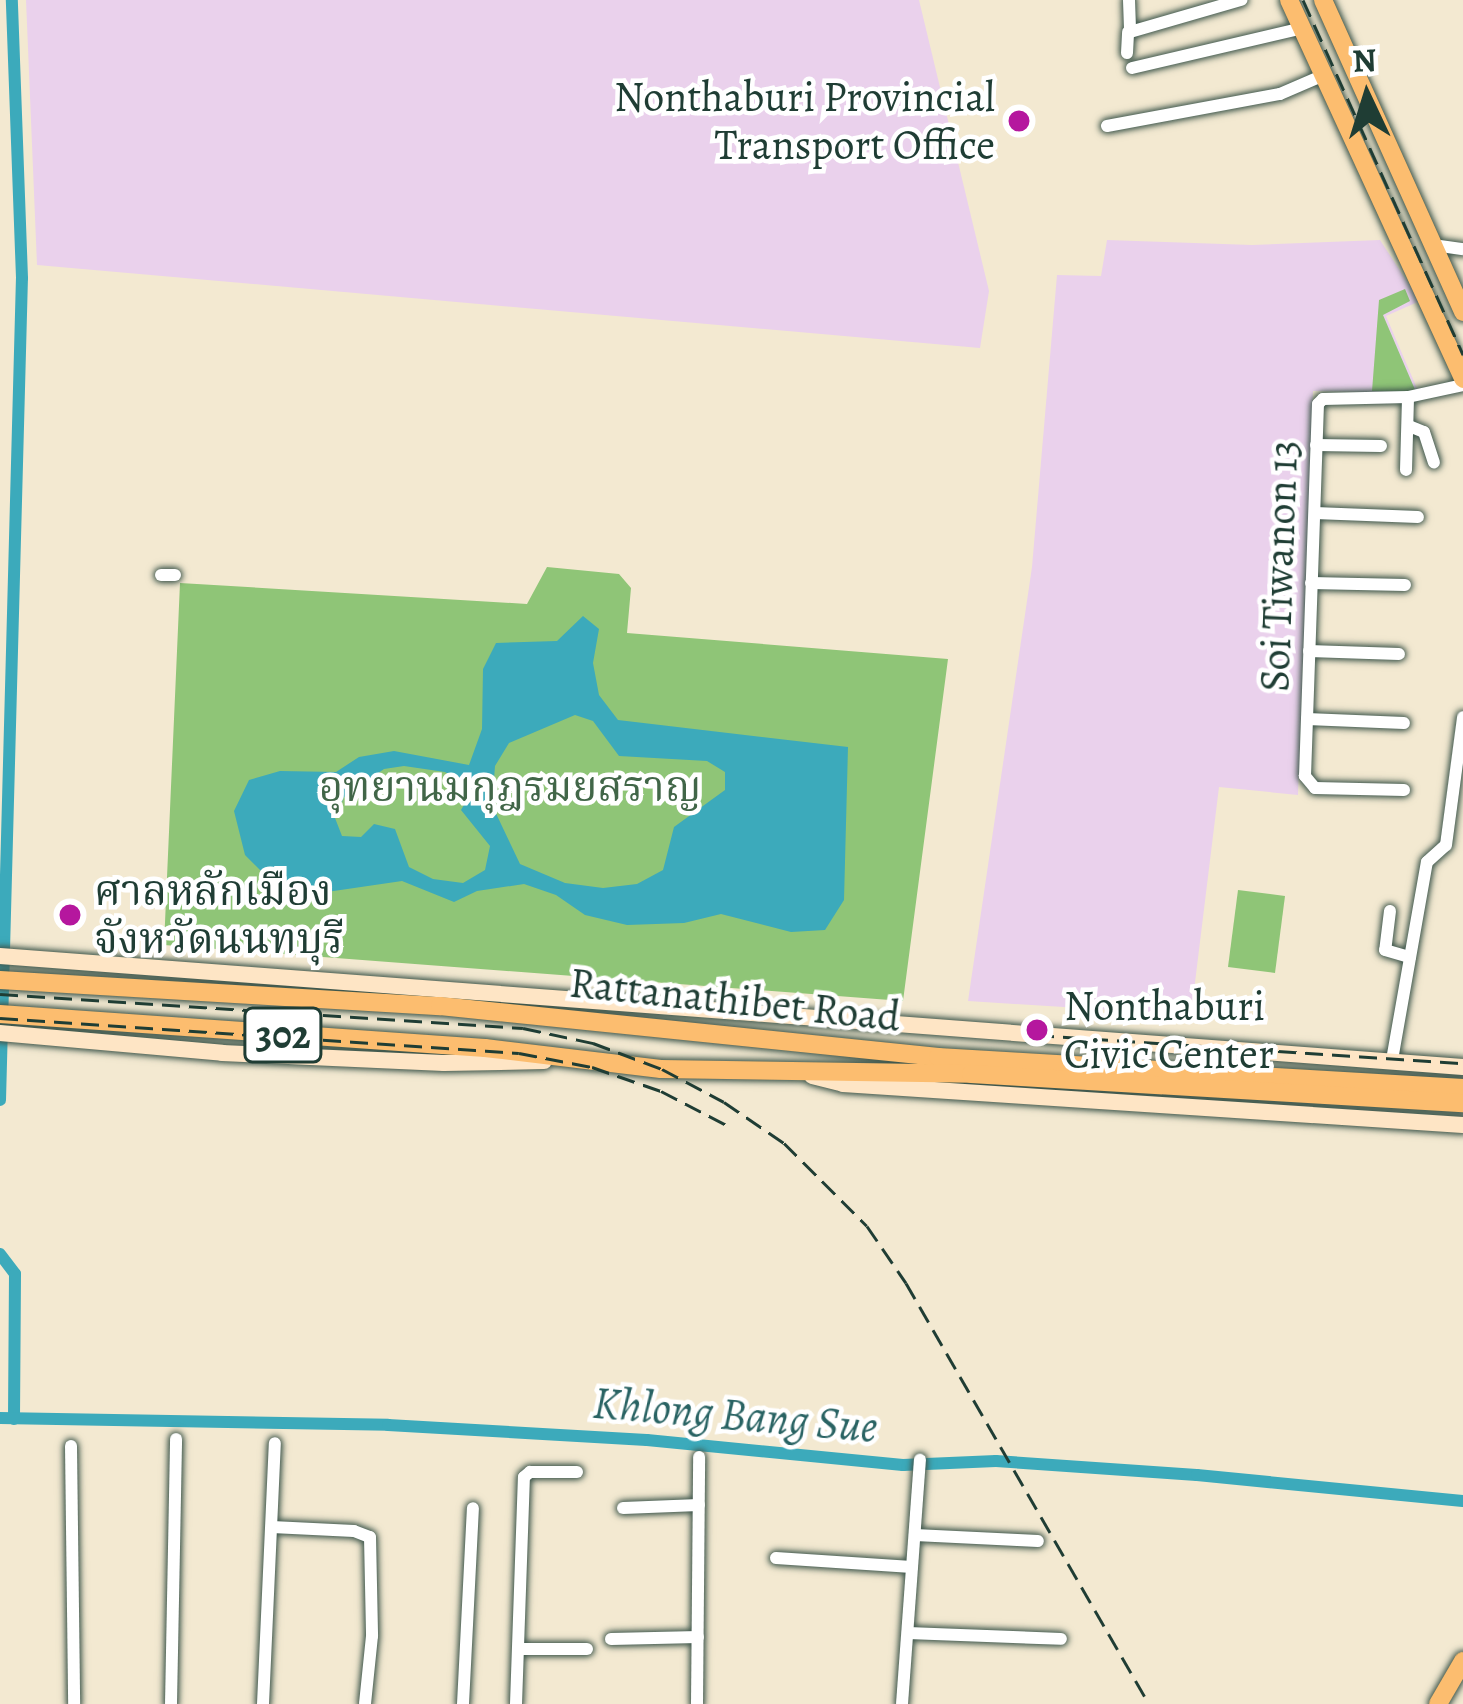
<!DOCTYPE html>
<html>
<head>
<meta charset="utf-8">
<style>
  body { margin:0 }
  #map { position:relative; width:1463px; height:1704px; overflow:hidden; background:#f3e9d1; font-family:Alegreya,"Noto Serif Thai",serif }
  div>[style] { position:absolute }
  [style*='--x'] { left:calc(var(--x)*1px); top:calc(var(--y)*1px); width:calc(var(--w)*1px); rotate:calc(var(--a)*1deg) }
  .built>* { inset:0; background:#ead1ec }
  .green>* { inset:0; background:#8fc577 }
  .water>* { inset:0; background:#3caabb }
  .canal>* { height:12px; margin:-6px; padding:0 6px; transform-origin:6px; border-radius:6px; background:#3caabb }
  .roads { filter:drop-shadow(0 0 3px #3f574c) drop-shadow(0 0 3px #3f574c) }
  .minor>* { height:12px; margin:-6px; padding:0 6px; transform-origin:6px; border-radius:6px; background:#fff }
  .secondary>* { height:16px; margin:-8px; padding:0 8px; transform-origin:8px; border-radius:8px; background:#fee5c5 }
  .primary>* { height:18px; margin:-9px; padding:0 9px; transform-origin:9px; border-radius:9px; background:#fcbd6f }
  .rail>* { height:3px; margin-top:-1.5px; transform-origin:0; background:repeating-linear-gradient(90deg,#1f3d34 0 18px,transparent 0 27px) }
  .dots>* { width:33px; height:33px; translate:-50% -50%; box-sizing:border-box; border:6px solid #fff; border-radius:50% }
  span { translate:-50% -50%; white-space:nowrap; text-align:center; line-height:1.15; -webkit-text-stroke:9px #fff; paint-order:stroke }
  .shield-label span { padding:3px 9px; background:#fff; border:3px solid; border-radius:9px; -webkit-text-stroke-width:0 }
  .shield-label { font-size:39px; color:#1f3d34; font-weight:700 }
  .poi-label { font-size:42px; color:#1f3d34 }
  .right { translate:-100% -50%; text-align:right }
  .left { translate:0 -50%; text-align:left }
  .street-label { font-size:42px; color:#1f3d34 }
  .park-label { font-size:42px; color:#416648 }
  .water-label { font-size:45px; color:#296363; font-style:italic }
  .north { position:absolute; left:1307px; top:36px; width:120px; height:120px; -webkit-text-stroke:9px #fff; paint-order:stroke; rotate:356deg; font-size:33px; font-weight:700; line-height:48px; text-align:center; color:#1f3d34 }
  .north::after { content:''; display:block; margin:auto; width:42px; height:54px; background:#1f3d34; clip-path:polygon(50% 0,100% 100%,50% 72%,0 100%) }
</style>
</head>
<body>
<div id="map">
  <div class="built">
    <i style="clip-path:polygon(26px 0,919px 0,989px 291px,980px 348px,37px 265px)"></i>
    <i style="clip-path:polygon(1107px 240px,1252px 245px,1380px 240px,1420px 301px,1386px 316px,1419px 393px,1313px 391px,1298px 795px,1219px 787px,1191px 1015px,968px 1001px,1032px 567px,1057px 275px,1101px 276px)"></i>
  </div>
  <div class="green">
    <i style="clip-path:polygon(1405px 289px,1410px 301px,1383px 315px,1416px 392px,1372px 391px,1379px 300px)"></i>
    <i style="clip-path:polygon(547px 567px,619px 574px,631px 588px,627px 633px,948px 659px,903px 1001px,164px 945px,180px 583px,527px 604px)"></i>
    <i style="clip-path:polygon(1238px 890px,1285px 896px,1275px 973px,1228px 967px)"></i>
  </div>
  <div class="water">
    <i style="clip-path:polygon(evenodd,583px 616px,599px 629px,593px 663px,599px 695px,618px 720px,848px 747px,844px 900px,825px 930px,791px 932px,721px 914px,684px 923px,627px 925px,585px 915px,556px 895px,524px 884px,477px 891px,454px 902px,402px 881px,320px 893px,272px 882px,245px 855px,234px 811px,249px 780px,280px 771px,336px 772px,359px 757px,394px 751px,469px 765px,482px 729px,483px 669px,496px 643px,557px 641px,583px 616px,575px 715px,593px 721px,619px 756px,707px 761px,725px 772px,725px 790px,674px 827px,663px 870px,637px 884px,603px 888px,565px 883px,520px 864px,492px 805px,495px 766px,509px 743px,575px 715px,583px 616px,404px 766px,445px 772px,464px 784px,468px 798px,461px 810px,490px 846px,485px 870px,463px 883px,433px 879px,409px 867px,395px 829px,374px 824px,361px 837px,342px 836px,335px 818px,344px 797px,384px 769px,404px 766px)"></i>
  </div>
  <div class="canal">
    <i style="--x:0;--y:1100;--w:822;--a:-88.47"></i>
    <i style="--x:22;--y:278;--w:278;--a:-92.1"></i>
    <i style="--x:0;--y:1254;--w:25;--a:53"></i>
    <i style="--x:15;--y:1274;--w:145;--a:90.4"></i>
    <i style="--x:0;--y:1418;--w:388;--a:1"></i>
    <i style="--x:388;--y:1425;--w:259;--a:3.3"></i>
    <i style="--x:647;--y:1440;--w:257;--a:5.6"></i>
    <i style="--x:903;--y:1465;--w:93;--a:-2.5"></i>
    <i style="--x:996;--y:1461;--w:201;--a:4"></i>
    <i style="--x:1197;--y:1475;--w:267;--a:5.6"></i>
  </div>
  <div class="roads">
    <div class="minor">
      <i style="--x:1129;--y:0;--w:32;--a:88"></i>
      <i style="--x:1130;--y:32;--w:116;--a:-16.1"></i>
      <i style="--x:1127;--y:53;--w:21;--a:-87"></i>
      <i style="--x:1132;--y:68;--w:175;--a:-13.2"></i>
      <i style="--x:1107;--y:126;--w:176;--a:-10.5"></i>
      <i style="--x:1280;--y:94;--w:48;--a:-23.4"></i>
      <i style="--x:1433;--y:245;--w:30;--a:8"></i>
      <i style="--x:1409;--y:426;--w:16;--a:22"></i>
      <i style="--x:1424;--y:432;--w:32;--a:72"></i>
      <i style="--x:1316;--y:445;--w:65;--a:0.9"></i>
      <i style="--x:1406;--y:470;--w:73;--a:-88.4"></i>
      <i style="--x:1315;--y:513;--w:103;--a:2.2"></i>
      <i style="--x:161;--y:575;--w:14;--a:0"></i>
      <i style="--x:1311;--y:583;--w:94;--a:1.2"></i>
      <i style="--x:1309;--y:651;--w:90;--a:1.9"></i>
      <i style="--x:1307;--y:719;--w:97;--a:2.4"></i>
      <i style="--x:1404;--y:790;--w:89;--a:-178.7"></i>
      <i style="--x:1315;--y:788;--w:16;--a:-130"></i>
      <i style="--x:1305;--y:776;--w:372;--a:-88"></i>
      <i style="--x:1318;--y:404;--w:7;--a:-45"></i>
      <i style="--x:1323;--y:399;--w:85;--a:-1.3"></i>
      <i style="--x:1408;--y:397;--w:56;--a:-12.3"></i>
      <i style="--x:1390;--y:911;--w:39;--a:97"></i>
      <i style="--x:1385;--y:950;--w:26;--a:16"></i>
      <i style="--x:1392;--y:1060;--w:201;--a:-80"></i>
      <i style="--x:1427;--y:862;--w:25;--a:-42"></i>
      <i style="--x:1446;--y:845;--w:129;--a:-82.4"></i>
      <i style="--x:71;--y:1446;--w:258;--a:89.3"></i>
      <i style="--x:623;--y:1508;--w:76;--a:-2.3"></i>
      <i style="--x:272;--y:1527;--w:82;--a:2.8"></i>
      <i style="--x:354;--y:1531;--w:17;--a:21"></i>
      <i style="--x:370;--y:1537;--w:99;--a:88.8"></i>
      <i style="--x:372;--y:1636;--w:68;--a:95.9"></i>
      <i style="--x:915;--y:1535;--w:123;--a:2.8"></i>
      <i style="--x:776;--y:1558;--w:136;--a:3.8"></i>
      <i style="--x:908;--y:1633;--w:153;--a:2.2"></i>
      <i style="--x:611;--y:1639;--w:87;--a:-1.3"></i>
      <i style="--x:520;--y:1649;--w:67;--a:0"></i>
      <i style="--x:171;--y:1704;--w:265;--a:-88.9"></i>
      <i style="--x:263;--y:1704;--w:261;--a:-87.4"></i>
      <i style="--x:463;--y:1704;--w:196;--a:-87.1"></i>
      <i style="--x:516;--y:1704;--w:227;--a:-88"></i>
      <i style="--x:524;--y:1477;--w:8;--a:-40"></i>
      <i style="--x:530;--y:1472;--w:47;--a:0"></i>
      <i style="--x:697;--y:1704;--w:247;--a:-89.5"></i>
      <i style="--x:902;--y:1704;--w:245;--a:-85.8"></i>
    </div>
    <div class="secondary">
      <i style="--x:0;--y:956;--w:1467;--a:4.34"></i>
      <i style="--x:0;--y:1033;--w:223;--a:5.1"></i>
      <i style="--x:222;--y:1053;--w:222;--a:2.6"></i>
      <i style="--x:444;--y:1063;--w:100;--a:-1.1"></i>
      <i style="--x:812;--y:1076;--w:32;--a:14"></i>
      <i style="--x:843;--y:1084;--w:621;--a:3.78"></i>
    </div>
    <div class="primary">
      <i style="--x:1289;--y:0;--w:417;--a:65.3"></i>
      <i style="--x:1323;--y:0;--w:342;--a:65.8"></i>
      <i style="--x:0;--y:980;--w:441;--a:3.4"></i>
      <i style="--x:440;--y:1006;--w:501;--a:5.85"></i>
      <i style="--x:938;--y:1057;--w:526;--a:3.38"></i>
      <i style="--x:0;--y:1014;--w:486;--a:4"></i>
      <i style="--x:485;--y:1048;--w:177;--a:6.8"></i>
      <i style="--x:661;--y:1069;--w:310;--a:0.9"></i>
      <i style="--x:971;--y:1074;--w:493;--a:3.4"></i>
      <i style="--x:1438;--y:1704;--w:50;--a:-59.8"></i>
    </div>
  </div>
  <div class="rail">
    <i style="--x:1303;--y:0;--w:389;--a:65.7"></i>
    <i style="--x:0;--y:994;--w:524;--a:3.72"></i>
    <i style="--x:523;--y:1028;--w:72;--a:12.1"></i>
    <i style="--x:593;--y:1043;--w:74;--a:20.6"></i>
    <i style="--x:662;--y:1069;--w:70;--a:28"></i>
    <i style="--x:724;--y:1102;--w:73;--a:34.3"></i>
    <i style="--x:784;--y:1143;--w:117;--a:45"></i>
    <i style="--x:867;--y:1226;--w:69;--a:55.6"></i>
    <i style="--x:906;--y:1283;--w:486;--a:60"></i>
    <i style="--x:0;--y:1018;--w:520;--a:3.86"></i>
    <i style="--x:519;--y:1053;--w:74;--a:10.9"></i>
    <i style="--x:592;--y:1067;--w:73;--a:19.2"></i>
    <i style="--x:661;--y:1091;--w:80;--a:27.5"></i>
    <i style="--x:1036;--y:1035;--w:428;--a:3.8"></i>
  </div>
  <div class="dots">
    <i style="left:1019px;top:121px;background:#b5179e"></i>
    <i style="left:70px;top:915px;background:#b5179e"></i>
    <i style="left:1037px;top:1030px;background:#b5179e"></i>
  </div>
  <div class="shield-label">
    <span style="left:283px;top:1035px">302</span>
  </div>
  <div class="poi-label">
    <span class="right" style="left:995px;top:121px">Nonthaburi Provincial<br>Transport Office</span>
    <span class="left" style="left:94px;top:915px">ศาลหลักเมือง<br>จังหวัดนนทบุรี</span>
    <span class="left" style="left:1064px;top:1030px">Nonthaburi<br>Civic Center</span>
  </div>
  <div class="street-label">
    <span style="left:1279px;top:566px;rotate:-88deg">Soi Tiwanon 13</span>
    <span style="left:735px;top:1000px;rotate:6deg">Rattanathibet Road</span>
  </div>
  <div class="park-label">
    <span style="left:510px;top:787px">อุทยานมกุฎรมยสราญ</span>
  </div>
  <div class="water-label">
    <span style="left:735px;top:1415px;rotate:5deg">Khlong Bang Sue</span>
  </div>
  <div class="north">N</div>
</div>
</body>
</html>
